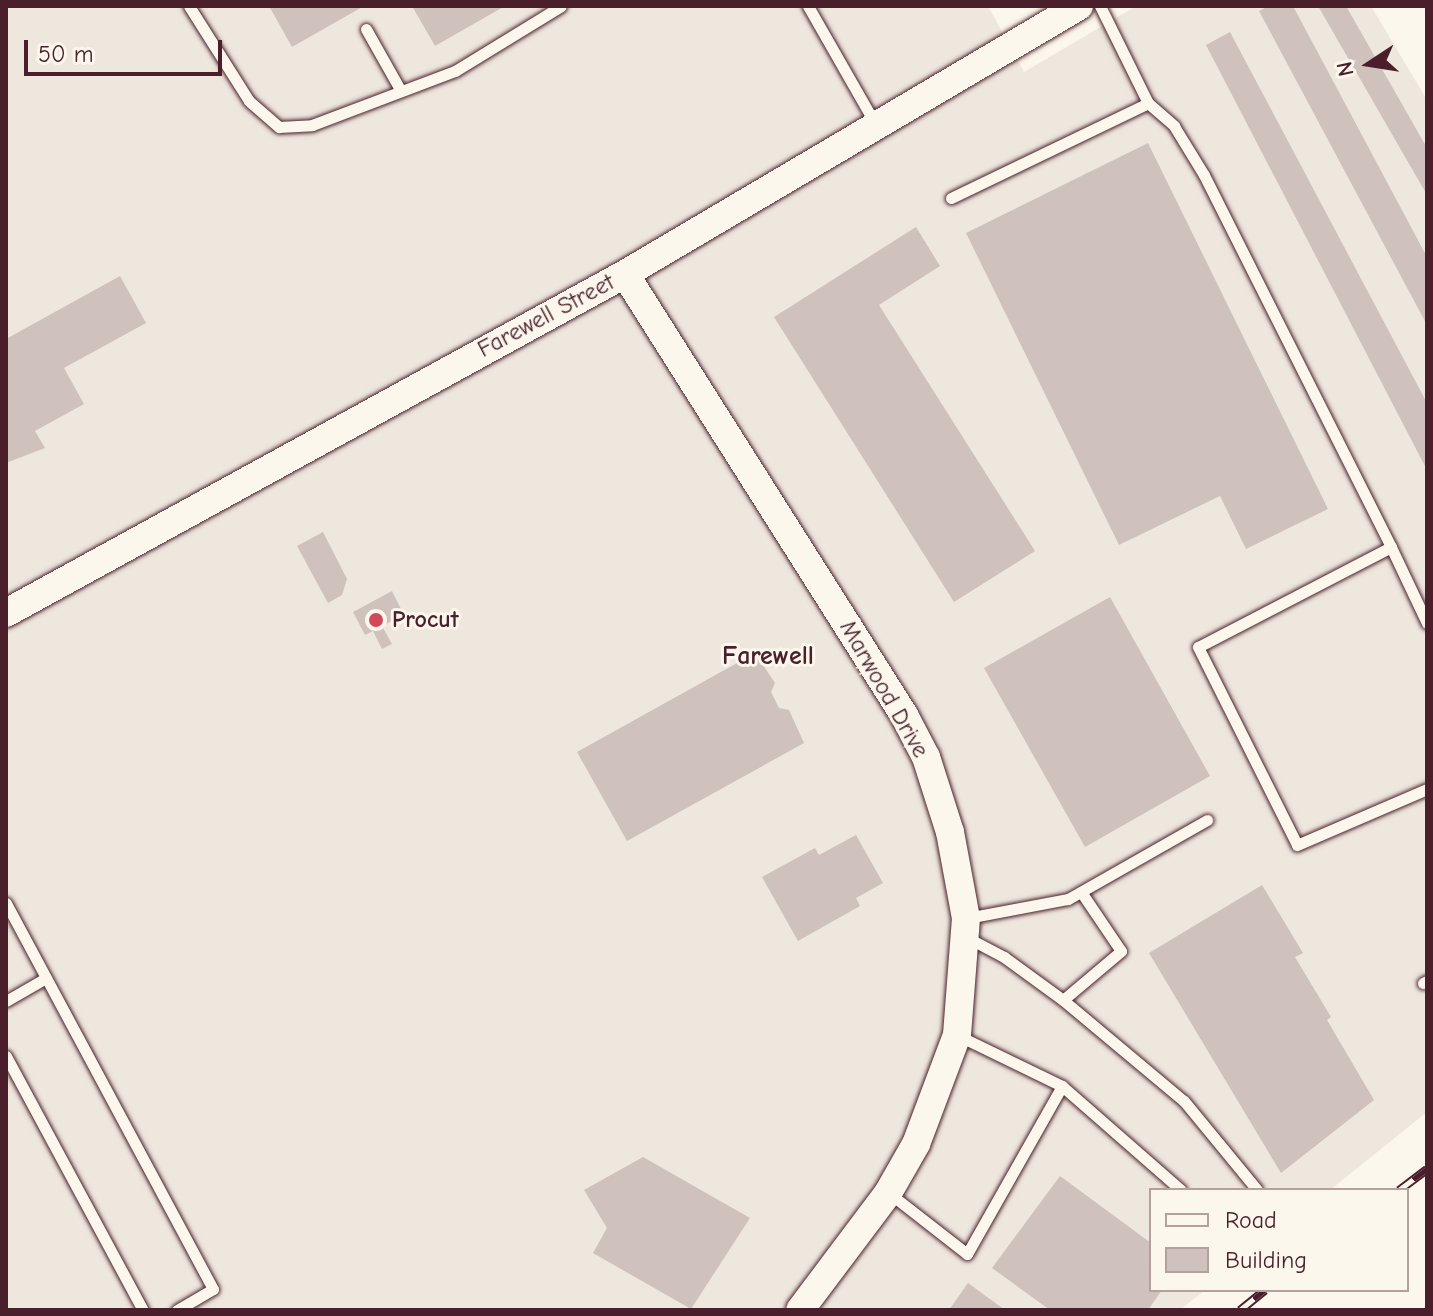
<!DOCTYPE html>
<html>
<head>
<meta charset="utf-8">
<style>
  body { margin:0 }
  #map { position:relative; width:1433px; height:1316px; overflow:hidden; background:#fbf7ec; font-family:"Comic Neue",sans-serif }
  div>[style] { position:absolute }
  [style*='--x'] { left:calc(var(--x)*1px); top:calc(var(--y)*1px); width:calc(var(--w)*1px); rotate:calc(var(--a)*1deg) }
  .built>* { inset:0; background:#eee7de }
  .building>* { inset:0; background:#cfc2bc }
  .roads { filter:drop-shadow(0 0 2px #4a1f2b) drop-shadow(0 0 2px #4a1f2b) }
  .service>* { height:11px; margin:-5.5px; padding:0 5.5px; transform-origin:5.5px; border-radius:5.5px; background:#fbf7ec }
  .tertiary>* { height:28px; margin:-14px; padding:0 14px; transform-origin:14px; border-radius:14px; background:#fbf7ec }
  .rail>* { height:9px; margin-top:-4.5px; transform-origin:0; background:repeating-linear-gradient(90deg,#fbf7ec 0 18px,#4a1f2b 0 36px); box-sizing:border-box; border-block:2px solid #4a1f2b }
  .dots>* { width:22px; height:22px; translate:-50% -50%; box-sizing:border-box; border:4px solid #fbf7ec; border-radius:50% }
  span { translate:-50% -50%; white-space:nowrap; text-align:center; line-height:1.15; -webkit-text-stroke:6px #fbf7ec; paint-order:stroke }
  .street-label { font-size:24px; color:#4a1f2b }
  .poi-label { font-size:24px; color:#4a1f2b; font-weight:700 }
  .left { translate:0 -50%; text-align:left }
  .neighbourhood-label { font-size:26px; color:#4a1f2b; font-weight:700 }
  .frame { position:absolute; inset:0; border:8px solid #4a1f2b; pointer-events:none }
  .legend { position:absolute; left:1149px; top:1188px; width:260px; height:104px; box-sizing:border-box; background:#fbf7ec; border:2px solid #b4a19f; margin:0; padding:10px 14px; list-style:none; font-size:24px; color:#4a1f2b }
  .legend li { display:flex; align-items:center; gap:16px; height:40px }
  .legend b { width:40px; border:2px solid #b4a19f }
  .north { position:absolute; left:1329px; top:24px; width:80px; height:80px; -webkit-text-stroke:6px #fbf7ec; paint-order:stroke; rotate:258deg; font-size:22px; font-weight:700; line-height:32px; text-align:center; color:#4a1f2b }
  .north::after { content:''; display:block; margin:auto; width:28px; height:36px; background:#4a1f2b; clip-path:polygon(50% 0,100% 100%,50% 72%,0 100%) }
  .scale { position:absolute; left:24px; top:40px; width:198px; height:36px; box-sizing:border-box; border:4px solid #4a1f2b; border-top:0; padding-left:10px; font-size:24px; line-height:28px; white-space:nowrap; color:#4a1f2b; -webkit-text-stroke:6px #fbf7ec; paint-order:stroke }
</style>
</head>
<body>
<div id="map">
  <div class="built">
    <i style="clip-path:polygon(6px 6px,988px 6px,1024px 72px,1136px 6px,1371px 6px,1427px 100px,1427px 1112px,1330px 1190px,1151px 1190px,1151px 1290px,1205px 1290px,1180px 1310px,6px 1310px)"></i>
  </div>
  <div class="building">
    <i style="clip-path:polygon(269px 6px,364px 6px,292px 47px)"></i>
    <i style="clip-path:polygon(412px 6px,505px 6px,435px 46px)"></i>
    <i style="clip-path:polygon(1269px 6px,1293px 6px,1427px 257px,1427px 325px,1259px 11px)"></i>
    <i style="clip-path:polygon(1318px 6px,1346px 6px,1427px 148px,1427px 195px)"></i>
    <i style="clip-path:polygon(1230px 32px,1427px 403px,1427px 470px,1206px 45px)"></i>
    <i style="clip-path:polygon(1148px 143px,1328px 509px,1246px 549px,1220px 496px,1119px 545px,966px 233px)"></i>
    <i style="clip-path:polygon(916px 227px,940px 266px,879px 305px,1035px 551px,954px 602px,774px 317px)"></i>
    <i style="clip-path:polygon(120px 276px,146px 323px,64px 368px,84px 404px,35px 431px,45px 448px,6px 463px,6px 339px)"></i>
    <i style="clip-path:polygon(323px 532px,347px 579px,342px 595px,328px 603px,297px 546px)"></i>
    <i style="clip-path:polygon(392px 591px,404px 615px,382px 626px,392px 644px,382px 649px,373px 631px,365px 635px,353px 612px)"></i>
    <i style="clip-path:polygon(1110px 597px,1210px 776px,1085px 847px,984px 668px)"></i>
    <i style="clip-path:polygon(755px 653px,775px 683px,771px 692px,779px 708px,789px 710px,804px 743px,627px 841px,577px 752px)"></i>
    <i style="clip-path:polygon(856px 835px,883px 883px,856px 898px,860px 906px,798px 941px,762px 877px,815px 848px,819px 855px)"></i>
    <i style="clip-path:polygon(1262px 885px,1303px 953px,1295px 957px,1331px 1017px,1327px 1020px,1374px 1100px,1281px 1173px,1149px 953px)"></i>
    <i style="clip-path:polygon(643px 1157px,750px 1218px,691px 1309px,593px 1253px,607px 1228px,584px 1190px)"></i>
    <i style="clip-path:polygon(1060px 1176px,1151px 1243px,1151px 1290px,1162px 1290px,1148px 1310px,1050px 1310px,992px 1268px)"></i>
    <i style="clip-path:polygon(968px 1283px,1005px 1310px,949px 1310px)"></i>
  </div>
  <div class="roads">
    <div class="service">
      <i style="--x:189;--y:6;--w:112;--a:57.7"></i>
      <i style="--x:249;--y:101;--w:40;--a:41"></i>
      <i style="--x:279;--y:127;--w:33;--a:-3"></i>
      <i style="--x:312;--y:125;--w:153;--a:-20.7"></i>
      <i style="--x:455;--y:71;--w:124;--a:-31.5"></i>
      <i style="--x:808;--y:6;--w:137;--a:60.3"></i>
      <i style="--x:366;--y:29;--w:71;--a:60.6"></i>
      <i style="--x:1148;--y:103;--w:35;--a:41"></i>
      <i style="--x:1174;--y:126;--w:57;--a:58.5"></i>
      <i style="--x:1204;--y:175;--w:416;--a:63.3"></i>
      <i style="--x:1391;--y:547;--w:217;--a:152.6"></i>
      <i style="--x:1198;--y:647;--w:221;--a:63.4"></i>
      <i style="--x:1297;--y:845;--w:142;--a:-23.3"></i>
      <i style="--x:951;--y:198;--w:219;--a:-25.7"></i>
      <i style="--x:1148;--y:103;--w:108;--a:-116.3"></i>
      <i style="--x:1391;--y:547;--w:84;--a:64.7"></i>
      <i style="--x:6;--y:903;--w:438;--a:61.8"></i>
      <i style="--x:213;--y:1289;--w:42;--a:149.7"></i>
      <i style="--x:967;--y:918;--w:103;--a:-10.7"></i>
      <i style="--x:1068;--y:899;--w:160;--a:-29.6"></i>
      <i style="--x:968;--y:938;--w:41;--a:27.8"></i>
      <i style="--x:1004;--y:957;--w:73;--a:36.1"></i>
      <i style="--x:1063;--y:1000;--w:158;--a:39.9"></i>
      <i style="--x:1184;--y:1101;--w:115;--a:50.6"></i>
      <i style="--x:1423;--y:983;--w:4;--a:-27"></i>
      <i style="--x:1063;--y:1000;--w:76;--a:-40.2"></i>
      <i style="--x:1121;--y:951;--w:71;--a:-124.1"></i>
      <i style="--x:6;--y:1001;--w:46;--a:-29.9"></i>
      <i style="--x:957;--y:1035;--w:117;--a:25.9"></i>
      <i style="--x:1062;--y:1086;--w:158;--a:41.2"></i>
      <i style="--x:6;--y:1056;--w:289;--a:61.7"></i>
      <i style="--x:889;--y:1193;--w:99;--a:38"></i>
      <i style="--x:967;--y:1254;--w:193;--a:-60.5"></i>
    </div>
    <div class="tertiary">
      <i style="--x:625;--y:274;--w:522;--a:57.68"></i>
      <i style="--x:904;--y:715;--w:47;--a:62.4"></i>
      <i style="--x:926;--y:757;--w:79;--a:72.3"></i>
      <i style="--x:950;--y:832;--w:87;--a:79.5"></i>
      <i style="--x:966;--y:918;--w:117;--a:94.4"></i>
      <i style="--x:957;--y:1035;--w:116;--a:110.6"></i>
      <i style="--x:916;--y:1144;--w:56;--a:119.7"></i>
      <i style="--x:888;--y:1193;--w:146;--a:126.9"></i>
      <i style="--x:6;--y:613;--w:706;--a:-28.71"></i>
      <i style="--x:625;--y:274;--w:527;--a:-30.55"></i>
    </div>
  </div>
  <div class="rail">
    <i style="--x:1399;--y:1190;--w:35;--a:-37"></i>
    <i style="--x:1240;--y:1310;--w:32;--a:-39"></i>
  </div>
  <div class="dots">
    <i style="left:376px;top:620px;background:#d1495b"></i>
  </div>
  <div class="street-label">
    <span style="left:546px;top:316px;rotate:-28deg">Farewell Street</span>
    <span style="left:884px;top:689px;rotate:60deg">Marwood Drive</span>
  </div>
  <div class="poi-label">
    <span class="left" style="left:392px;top:620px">Procut</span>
  </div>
  <div class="neighbourhood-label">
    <span style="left:768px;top:657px">Farewell</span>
  </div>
  <div class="frame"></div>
  <ul class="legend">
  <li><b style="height:10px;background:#fbf7ec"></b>Road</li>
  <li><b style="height:22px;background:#cfc2bc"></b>Building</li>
  </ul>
  <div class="north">N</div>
  <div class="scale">50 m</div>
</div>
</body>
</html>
